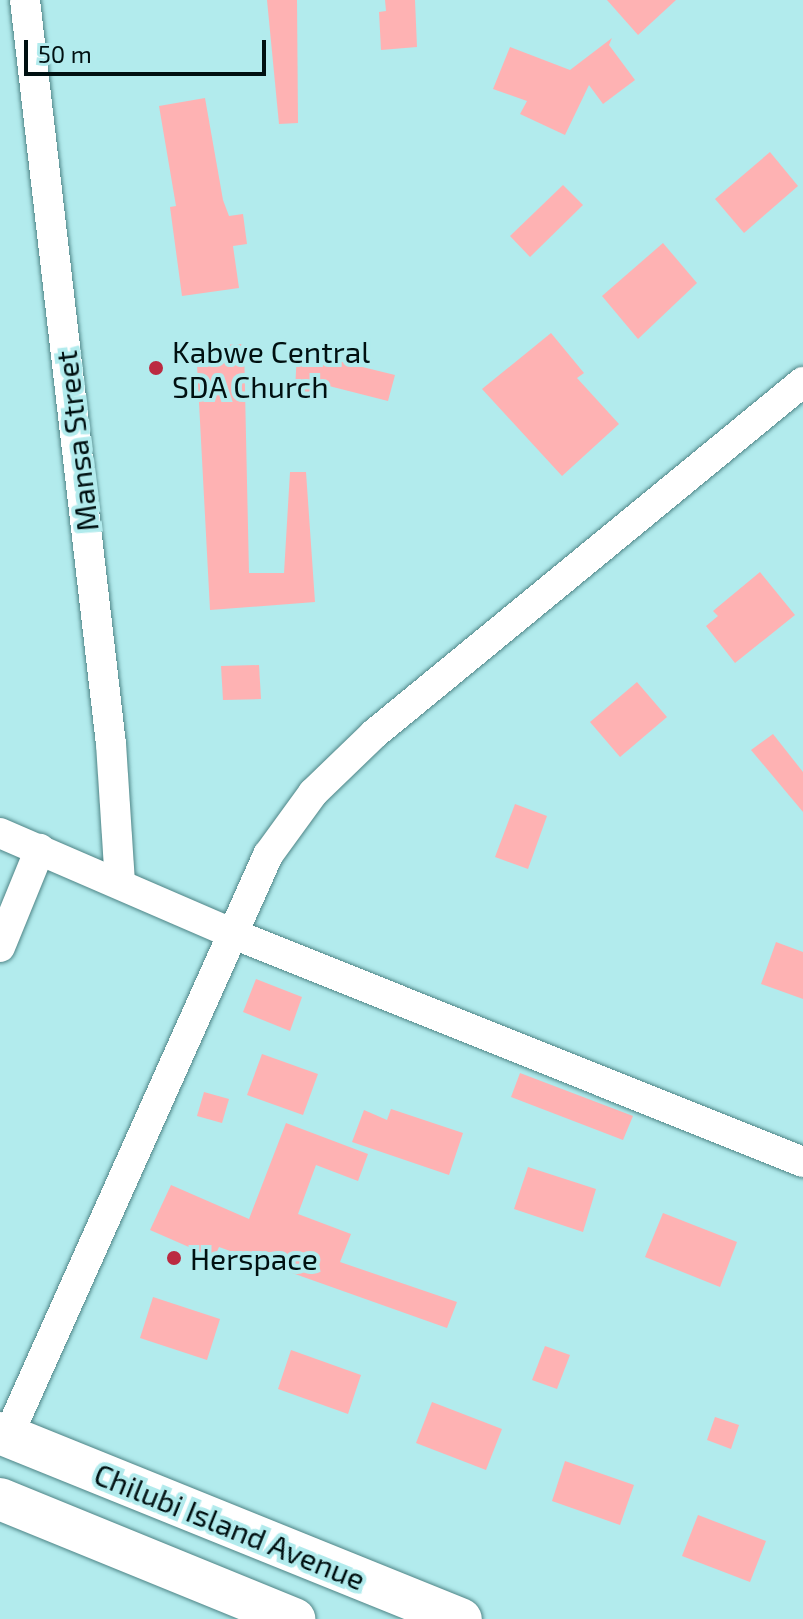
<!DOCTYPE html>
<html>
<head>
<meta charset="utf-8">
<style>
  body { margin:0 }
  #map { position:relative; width:803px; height:1619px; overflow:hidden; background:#b2ebed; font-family:"Exo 2",sans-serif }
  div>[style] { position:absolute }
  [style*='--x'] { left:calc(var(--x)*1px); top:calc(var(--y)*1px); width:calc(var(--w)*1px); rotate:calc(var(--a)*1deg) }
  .building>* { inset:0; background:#feb2b3 }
  .roads { filter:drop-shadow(0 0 2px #4e8486) drop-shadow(0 0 2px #4e8486) }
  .street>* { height:30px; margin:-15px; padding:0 15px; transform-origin:15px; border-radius:15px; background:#fff }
  .secondary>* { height:42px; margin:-21px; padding:0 21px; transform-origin:21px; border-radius:21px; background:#fff }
  .dots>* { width:22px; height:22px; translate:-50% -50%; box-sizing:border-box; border:4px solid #b2ebed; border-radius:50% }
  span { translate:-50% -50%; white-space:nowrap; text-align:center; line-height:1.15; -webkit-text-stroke:8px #b2ebed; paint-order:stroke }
  .poi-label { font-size:30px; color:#001011 }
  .left { translate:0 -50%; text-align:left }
  .street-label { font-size:30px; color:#001011 }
  .scale { position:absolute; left:24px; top:40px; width:242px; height:36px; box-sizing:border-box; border:4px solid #001011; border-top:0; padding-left:10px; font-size:24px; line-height:28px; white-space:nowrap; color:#001011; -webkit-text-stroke:6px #b2ebed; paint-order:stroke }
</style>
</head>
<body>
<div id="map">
  <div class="building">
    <i style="clip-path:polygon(267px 0,297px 0,298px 123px,279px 124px)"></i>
    <i style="clip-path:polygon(385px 0,415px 0,417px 47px,381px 50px,379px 12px,386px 11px)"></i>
    <i style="clip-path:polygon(607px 0,676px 0,638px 35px)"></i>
    <i style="clip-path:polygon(612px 38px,609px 45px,635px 80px,603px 104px,589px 85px,565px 135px,520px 114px,527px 101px,493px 89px,510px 47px,570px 70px)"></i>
    <i style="clip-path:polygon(205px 98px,223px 200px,229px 216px,243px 214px,247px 244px,233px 246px,239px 288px,182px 296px,170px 207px,176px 206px,159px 106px)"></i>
    <i style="clip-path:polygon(770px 152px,798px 186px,744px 233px,715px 199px)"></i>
    <i style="clip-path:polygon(563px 185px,583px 205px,530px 257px,510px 236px)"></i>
    <i style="clip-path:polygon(663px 243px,697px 283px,638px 339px,602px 296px)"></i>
    <i style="clip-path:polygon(551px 333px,584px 373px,577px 378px,619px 424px,562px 476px,482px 389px)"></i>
    <i style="clip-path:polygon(244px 344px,249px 573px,284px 573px,290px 472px,306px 472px,315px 602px,210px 610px,196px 346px)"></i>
    <i style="clip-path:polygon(297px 351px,339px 354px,338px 361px,395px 375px,388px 401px,329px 386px,323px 393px,295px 391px)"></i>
    <i style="clip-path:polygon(760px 572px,795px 615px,735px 663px,706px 626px,718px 616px,713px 611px)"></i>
    <i style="clip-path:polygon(259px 665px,261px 699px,223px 700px,221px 666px)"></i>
    <i style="clip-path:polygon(637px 682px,667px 717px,620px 757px,590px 722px)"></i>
    <i style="clip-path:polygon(773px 734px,803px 772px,803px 812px,751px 750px)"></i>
    <i style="clip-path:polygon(515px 804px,547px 816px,528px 869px,495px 857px)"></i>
    <i style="clip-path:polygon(776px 942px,803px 952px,803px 999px,761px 984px)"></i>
    <i style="clip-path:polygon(256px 979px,302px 997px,290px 1031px,243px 1012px)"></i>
    <i style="clip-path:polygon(262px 1054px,318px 1074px,303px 1115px,247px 1095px)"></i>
    <i style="clip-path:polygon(520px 1073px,633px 1116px,623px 1140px,511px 1097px)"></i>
    <i style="clip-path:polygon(204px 1092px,229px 1099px,222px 1123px,197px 1116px)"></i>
    <i style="clip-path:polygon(391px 1109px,463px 1133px,449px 1175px,352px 1142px,364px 1110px,387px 1120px)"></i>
    <i style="clip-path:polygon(286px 1123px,368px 1154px,358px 1181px,316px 1165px,298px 1214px,351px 1234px,340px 1262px,457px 1302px,447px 1328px,219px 1247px,214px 1258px,150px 1230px,171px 1185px,249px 1219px)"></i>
    <i style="clip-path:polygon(528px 1167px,596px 1189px,583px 1232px,514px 1209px)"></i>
    <i style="clip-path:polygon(663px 1213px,737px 1242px,720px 1287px,645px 1257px)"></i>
    <i style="clip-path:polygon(153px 1297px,220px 1319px,207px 1360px,140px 1338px)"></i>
    <i style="clip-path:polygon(545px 1346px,570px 1355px,557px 1389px,532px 1380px)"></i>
    <i style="clip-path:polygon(291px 1350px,361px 1375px,348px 1414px,278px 1389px)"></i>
    <i style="clip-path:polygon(432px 1402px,502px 1429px,486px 1470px,416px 1443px)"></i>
    <i style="clip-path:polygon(715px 1417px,739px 1425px,731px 1449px,707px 1440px)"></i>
    <i style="clip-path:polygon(565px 1461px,634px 1485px,620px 1525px,552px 1501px)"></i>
    <i style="clip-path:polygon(698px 1515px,766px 1541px,750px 1582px,682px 1556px)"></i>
  </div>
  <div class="roads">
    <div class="street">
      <i style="--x:25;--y:0;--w:749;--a:83.41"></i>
      <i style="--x:111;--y:744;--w:139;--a:86.3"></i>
      <i style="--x:0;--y:833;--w:257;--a:23.4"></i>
      <i style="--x:236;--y:935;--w:611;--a:21.82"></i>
      <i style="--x:0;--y:947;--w:106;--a:-67.8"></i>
      <i style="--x:8;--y:1436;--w:637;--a:-65.89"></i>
      <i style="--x:268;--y:855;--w:77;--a:-54"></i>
      <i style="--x:313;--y:793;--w:85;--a:-44"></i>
      <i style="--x:374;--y:734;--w:555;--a:-39.37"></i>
    </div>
    <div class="secondary">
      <i style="--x:0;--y:1433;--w:497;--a:22"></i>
      <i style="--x:0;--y:1499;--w:318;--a:22.2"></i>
    </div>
  </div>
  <div class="dots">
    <i style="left:156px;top:368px;background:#bb2a41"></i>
    <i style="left:174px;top:1258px;background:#bb2a41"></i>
  </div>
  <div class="poi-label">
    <span class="left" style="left:172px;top:368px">Kabwe Central<br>SDA Church</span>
    <span class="left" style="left:190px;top:1258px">Herspace</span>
  </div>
  <div class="street-label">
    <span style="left:76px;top:441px;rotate:-97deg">Mansa Street</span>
    <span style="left:230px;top:1526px;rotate:22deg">Chilubi Island Avenue</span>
  </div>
  <div class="scale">50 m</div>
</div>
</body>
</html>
